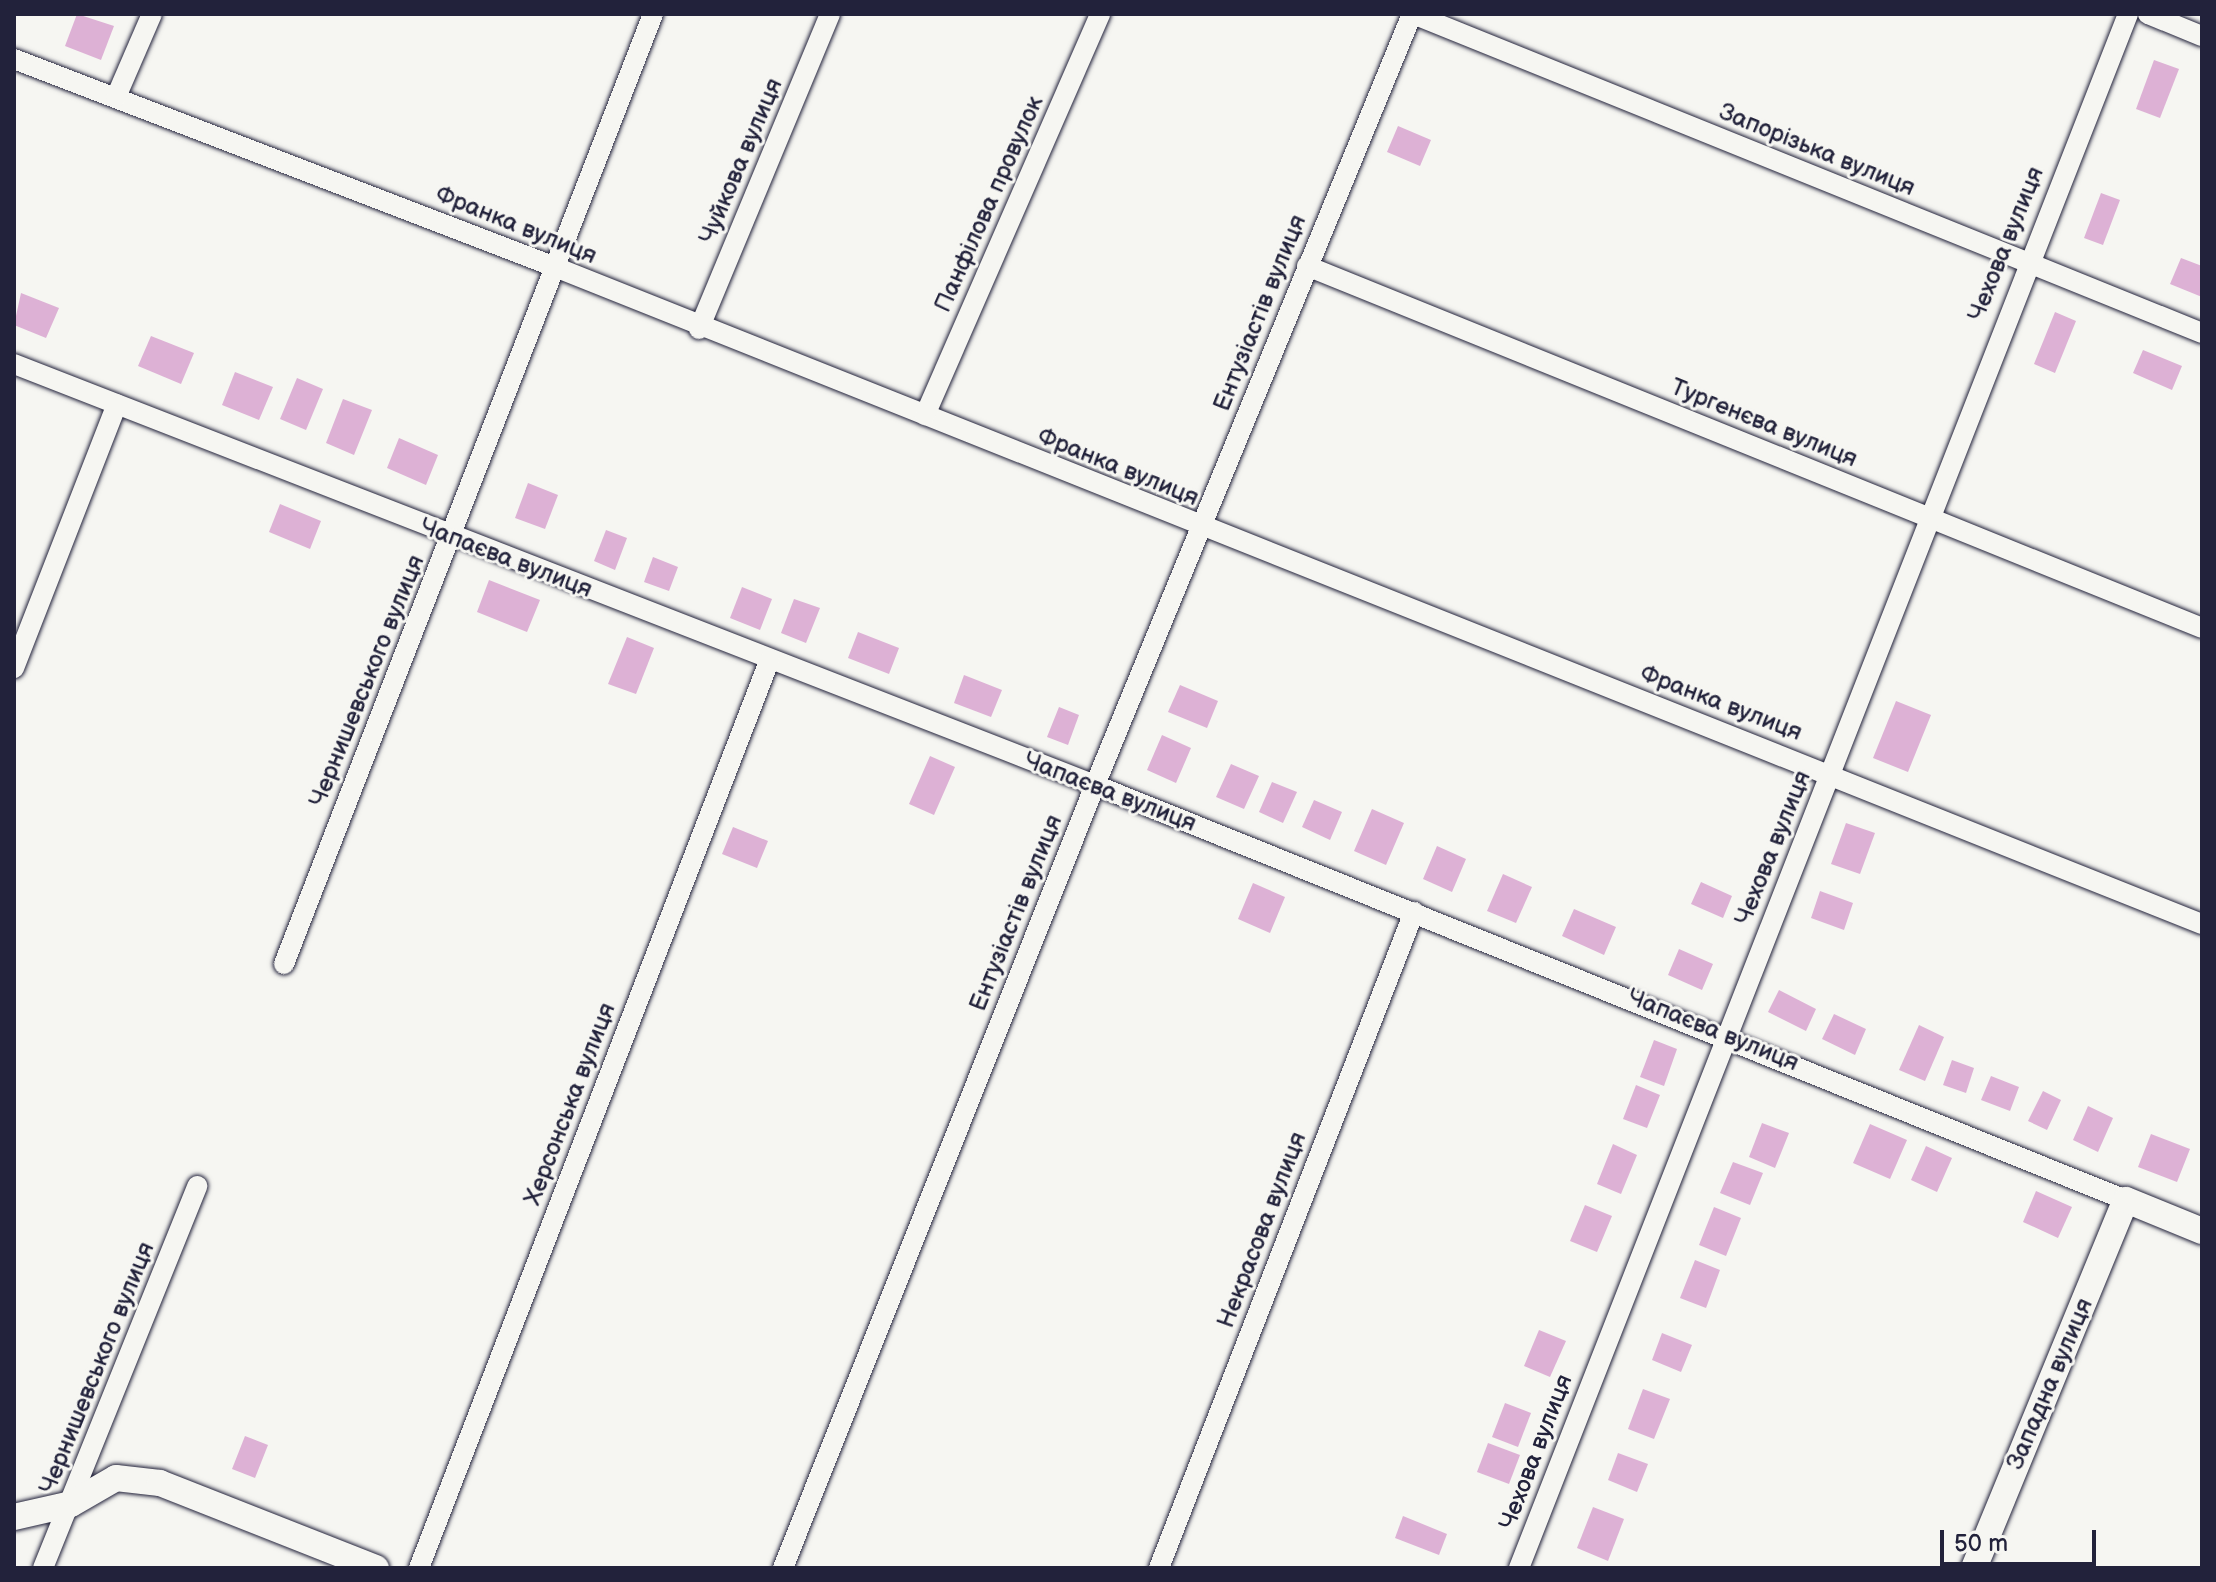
<!DOCTYPE html>
<html>
<head>
<meta charset="utf-8">
<style>
  body { margin:0 }
  #map { position:relative; width:2216px; height:1582px; overflow:hidden; background:#f6f6f2; font-family:"Balsamiq Sans",sans-serif }
  div>[style] { position:absolute }
  [style*='--x'] { left:calc(var(--x)*1px); top:calc(var(--y)*1px); width:calc(var(--w)*1px); rotate:calc(var(--a)*1deg) }
  .building>* { inset:0; background:#ddb1d5 }
  .roads { filter:drop-shadow(0 0 2px #22223b) drop-shadow(0 0 2px #22223b) }
  .minor>* { height:20px; margin:-10px; padding:0 10px; transform-origin:10px; border-radius:10px; background:#f6f6f2 }
  .tertiary>* { height:26px; margin:-13px; padding:0 13px; transform-origin:13px; border-radius:13px; background:#f6f6f2 }
  span { translate:-50% -50%; white-space:nowrap; text-align:center; line-height:1.15; -webkit-text-stroke:6px #f6f6f2; paint-order:stroke }
  .street-label { font-size:24px; color:#22223b }
  .frame { position:absolute; inset:0; border:16px solid #22223b; pointer-events:none }
  .scale { position:absolute; left:1940px; top:1530px; width:156px; height:36px; box-sizing:border-box; border:4px solid #22223b; border-top:0; padding-left:10px; font-size:24px; line-height:28px; white-space:nowrap; color:#22223b; -webkit-text-stroke:6px #f6f6f2; paint-order:stroke }
</style>
</head>
<body>
<div id="map">
  <div class="building">
    <i style="clip-path:polygon(77px 14px,114px 26px,101px 60px,65px 46px)"></i>
    <i style="clip-path:polygon(2154px 60px,2179px 69px,2160px 118px,2136px 109px)"></i>
    <i style="clip-path:polygon(1398px 126px,1431px 140px,1420px 166px,1387px 152px)"></i>
    <i style="clip-path:polygon(2101px 193px,2120px 200px,2103px 245px,2084px 238px)"></i>
    <i style="clip-path:polygon(2181px 258px,2202px 266px,2202px 297px,2170px 284px)"></i>
    <i style="clip-path:polygon(21px 293px,59px 308px,46px 338px,14px 325px)"></i>
    <i style="clip-path:polygon(2055px 312px,2076px 321px,2055px 373px,2034px 364px)"></i>
    <i style="clip-path:polygon(151px 336px,194px 353px,181px 384px,138px 366px)"></i>
    <i style="clip-path:polygon(2143px 350px,2182px 366px,2172px 390px,2133px 373px)"></i>
    <i style="clip-path:polygon(235px 372px,273px 387px,259px 420px,222px 405px)"></i>
    <i style="clip-path:polygon(297px 378px,323px 389px,306px 430px,280px 419px)"></i>
    <i style="clip-path:polygon(343px 399px,372px 410px,354px 455px,326px 443px)"></i>
    <i style="clip-path:polygon(399px 438px,438px 455px,426px 485px,387px 468px)"></i>
    <i style="clip-path:polygon(528px 483px,558px 495px,545px 529px,515px 518px)"></i>
    <i style="clip-path:polygon(280px 504px,321px 521px,310px 549px,269px 532px)"></i>
    <i style="clip-path:polygon(606px 530px,627px 538px,615px 570px,594px 561px)"></i>
    <i style="clip-path:polygon(653px 557px,678px 567px,669px 591px,644px 582px)"></i>
    <i style="clip-path:polygon(489px 580px,540px 600px,527px 632px,477px 612px)"></i>
    <i style="clip-path:polygon(742px 587px,772px 599px,760px 630px,730px 618px)"></i>
    <i style="clip-path:polygon(794px 599px,820px 608px,806px 643px,781px 633px)"></i>
    <i style="clip-path:polygon(858px 632px,899px 648px,889px 674px,848px 658px)"></i>
    <i style="clip-path:polygon(627px 637px,654px 648px,636px 694px,608px 684px)"></i>
    <i style="clip-path:polygon(964px 675px,1002px 690px,991px 717px,954px 703px)"></i>
    <i style="clip-path:polygon(1180px 685px,1218px 701px,1207px 728px,1168px 712px)"></i>
    <i style="clip-path:polygon(1896px 701px,1931px 715px,1908px 772px,1873px 758px)"></i>
    <i style="clip-path:polygon(1059px 707px,1079px 715px,1068px 745px,1047px 737px)"></i>
    <i style="clip-path:polygon(1162px 735px,1191px 748px,1176px 783px,1147px 770px)"></i>
    <i style="clip-path:polygon(930px 756px,955px 767px,934px 815px,909px 804px)"></i>
    <i style="clip-path:polygon(1231px 764px,1259px 776px,1244px 809px,1216px 797px)"></i>
    <i style="clip-path:polygon(1272px 782px,1297px 792px,1283px 823px,1259px 812px)"></i>
    <i style="clip-path:polygon(1314px 800px,1342px 812px,1330px 840px,1302px 827px)"></i>
    <i style="clip-path:polygon(1372px 809px,1404px 823px,1386px 865px,1354px 851px)"></i>
    <i style="clip-path:polygon(1846px 823px,1875px 833px,1860px 874px,1831px 864px)"></i>
    <i style="clip-path:polygon(733px 827px,768px 841px,757px 868px,722px 854px)"></i>
    <i style="clip-path:polygon(1437px 846px,1466px 859px,1452px 892px,1423px 879px)"></i>
    <i style="clip-path:polygon(1503px 874px,1532px 887px,1516px 923px,1487px 911px)"></i>
    <i style="clip-path:polygon(1701px 882px,1732px 896px,1723px 918px,1691px 904px)"></i>
    <i style="clip-path:polygon(1253px 883px,1285px 897px,1270px 933px,1238px 919px)"></i>
    <i style="clip-path:polygon(1820px 891px,1853px 903px,1844px 930px,1811px 918px)"></i>
    <i style="clip-path:polygon(1574px 909px,1616px 927px,1604px 955px,1562px 936px)"></i>
    <i style="clip-path:polygon(1679px 949px,1713px 964px,1702px 990px,1668px 975px)"></i>
    <i style="clip-path:polygon(1779px 990px,1816px 1009px,1806px 1031px,1768px 1012px)"></i>
    <i style="clip-path:polygon(1834px 1014px,1866px 1029px,1855px 1055px,1822px 1039px)"></i>
    <i style="clip-path:polygon(1919px 1025px,1944px 1037px,1925px 1081px,1899px 1070px)"></i>
    <i style="clip-path:polygon(1654px 1040px,1677px 1049px,1664px 1086px,1640px 1077px)"></i>
    <i style="clip-path:polygon(1952px 1060px,1974px 1068px,1966px 1093px,1943px 1085px)"></i>
    <i style="clip-path:polygon(1991px 1076px,2019px 1087px,2010px 1111px,1981px 1100px)"></i>
    <i style="clip-path:polygon(1636px 1085px,1660px 1095px,1647px 1128px,1623px 1119px)"></i>
    <i style="clip-path:polygon(2043px 1091px,2061px 1100px,2047px 1130px,2028px 1121px)"></i>
    <i style="clip-path:polygon(2088px 1106px,2113px 1118px,2098px 1152px,2073px 1140px)"></i>
    <i style="clip-path:polygon(1762px 1123px,1789px 1133px,1775px 1168px,1749px 1157px)"></i>
    <i style="clip-path:polygon(1870px 1124px,1907px 1140px,1890px 1179px,1853px 1163px)"></i>
    <i style="clip-path:polygon(2151px 1134px,2190px 1149px,2177px 1182px,2138px 1167px)"></i>
    <i style="clip-path:polygon(1613px 1144px,1637px 1155px,1621px 1194px,1597px 1184px)"></i>
    <i style="clip-path:polygon(1926px 1146px,1952px 1158px,1937px 1192px,1911px 1180px)"></i>
    <i style="clip-path:polygon(1733px 1162px,1763px 1173px,1750px 1205px,1720px 1193px)"></i>
    <i style="clip-path:polygon(2036px 1191px,2072px 1207px,2058px 1238px,2023px 1222px)"></i>
    <i style="clip-path:polygon(1585px 1205px,1612px 1216px,1597px 1252px,1570px 1241px)"></i>
    <i style="clip-path:polygon(1714px 1207px,1741px 1218px,1726px 1256px,1699px 1245px)"></i>
    <i style="clip-path:polygon(1695px 1260px,1720px 1270px,1706px 1308px,1680px 1298px)"></i>
    <i style="clip-path:polygon(1539px 1330px,1566px 1341px,1550px 1377px,1524px 1366px)"></i>
    <i style="clip-path:polygon(1662px 1333px,1692px 1345px,1681px 1372px,1652px 1360px)"></i>
    <i style="clip-path:polygon(1643px 1389px,1670px 1399px,1654px 1439px,1628px 1429px)"></i>
    <i style="clip-path:polygon(1505px 1403px,1531px 1413px,1518px 1447px,1492px 1437px)"></i>
    <i style="clip-path:polygon(245px 1436px,268px 1445px,255px 1478px,232px 1469px)"></i>
    <i style="clip-path:polygon(1488px 1443px,1520px 1455px,1509px 1484px,1477px 1472px)"></i>
    <i style="clip-path:polygon(1618px 1453px,1648px 1464px,1637px 1492px,1608px 1480px)"></i>
    <i style="clip-path:polygon(1593px 1507px,1624px 1519px,1608px 1561px,1577px 1548px)"></i>
    <i style="clip-path:polygon(1403px 1516px,1447px 1534px,1439px 1555px,1395px 1538px)"></i>
  </div>
  <div class="roads">
    <div class="minor">
      <i style="--x:1413;--y:14;--w:851;--a:22.01"></i>
      <i style="--x:2148;--y:14;--w:58;--a:22.2"></i>
      <i style="--x:14;--y:59;--w:580;--a:21.03"></i>
      <i style="--x:555;--y:267;--w:1773;--a:21.75"></i>
      <i style="--x:116;--y:97;--w:90;--a:-66.6"></i>
      <i style="--x:1307;--y:266;--w:965;--a:22.02"></i>
      <i style="--x:699;--y:329;--w:341;--a:-67.4"></i>
      <i style="--x:14;--y:364;--w:1160;--a:21.28"></i>
      <i style="--x:1095;--y:785;--w:1111;--a:21.93"></i>
      <i style="--x:925;--y:415;--w:438;--a:-66.4"></i>
      <i style="--x:14;--y:668;--w:283;--a:-68.7"></i>
      <i style="--x:284;--y:964;--w:1019;--a:-68.77"></i>
      <i style="--x:43;--y:1568;--w:412;--a:-68"></i>
      <i style="--x:419;--y:1568;--w:974;--a:-68.89"></i>
      <i style="--x:783;--y:1568;--w:843;--a:-68.27"></i>
      <i style="--x:1095;--y:785;--w:834;--a:-67.65"></i>
      <i style="--x:1159;--y:1568;--w:704;--a:-68.76"></i>
      <i style="--x:1519;--y:1568;--w:1669;--a:-68.6"></i>
    </div>
    <div class="tertiary">
      <i style="--x:14;--y:1517;--w:58;--a:-12.8"></i>
      <i style="--x:71;--y:1504;--w:52;--a:-30"></i>
      <i style="--x:116;--y:1478;--w:44;--a:6.5"></i>
      <i style="--x:160;--y:1483;--w:232;--a:21.5"></i>
      <i style="--x:1974;--y:1568;--w:398;--a:-67.6"></i>
      <i style="--x:2126;--y:1200;--w:82;--a:22.2"></i>
    </div>
  </div>
  <div class="street-label">
    <span style="left:1817px;top:150px;rotate:22deg">Запорізька вулиця</span>
    <span style="left:741px;top:161px;rotate:-67deg">Чуйкова вулиця</span>
    <span style="left:989px;top:204px;rotate:-66deg">Панфілова провулок</span>
    <span style="left:516px;top:225px;rotate:22deg">Франка вулиця</span>
    <span style="left:2006px;top:244px;rotate:-68deg">Чехова вулиця</span>
    <span style="left:1260px;top:313px;rotate:-68deg">Ентузіастів вулиця</span>
    <span style="left:1764px;top:423px;rotate:22deg">Тургенєва вулиця</span>
    <span style="left:1118px;top:467px;rotate:22deg">Франка вулиця</span>
    <span style="left:506px;top:558px;rotate:21deg">Чапаєва вулиця</span>
    <span style="left:367px;top:681px;rotate:-68deg">Чернишевського вулиця</span>
    <span style="left:1721px;top:703px;rotate:21deg">Франка вулиця</span>
    <span style="left:1110px;top:792px;rotate:21deg">Чапаєва вулиця</span>
    <span style="left:1773px;top:848px;rotate:-68deg">Чехова вулиця</span>
    <span style="left:1016px;top:913px;rotate:-68deg">Ентузіастів вулиця</span>
    <span style="left:1713px;top:1030px;rotate:22deg">Чапаєва вулиця</span>
    <span style="left:570px;top:1104px;rotate:-69deg">Херсонська вулиця</span>
    <span style="left:1262px;top:1230px;rotate:-69deg">Некрасова вулиця</span>
    <span style="left:97px;top:1368px;rotate:-68deg">Чернишевського вулиця</span>
    <span style="left:2050px;top:1384px;rotate:-67deg">Западна вулиця</span>
    <span style="left:1536px;top:1452px;rotate:-69deg">Чехова вулиця</span>
  </div>
  <div class="frame"></div>
  <div class="scale">50 m</div>
</div>
</body>
</html>
